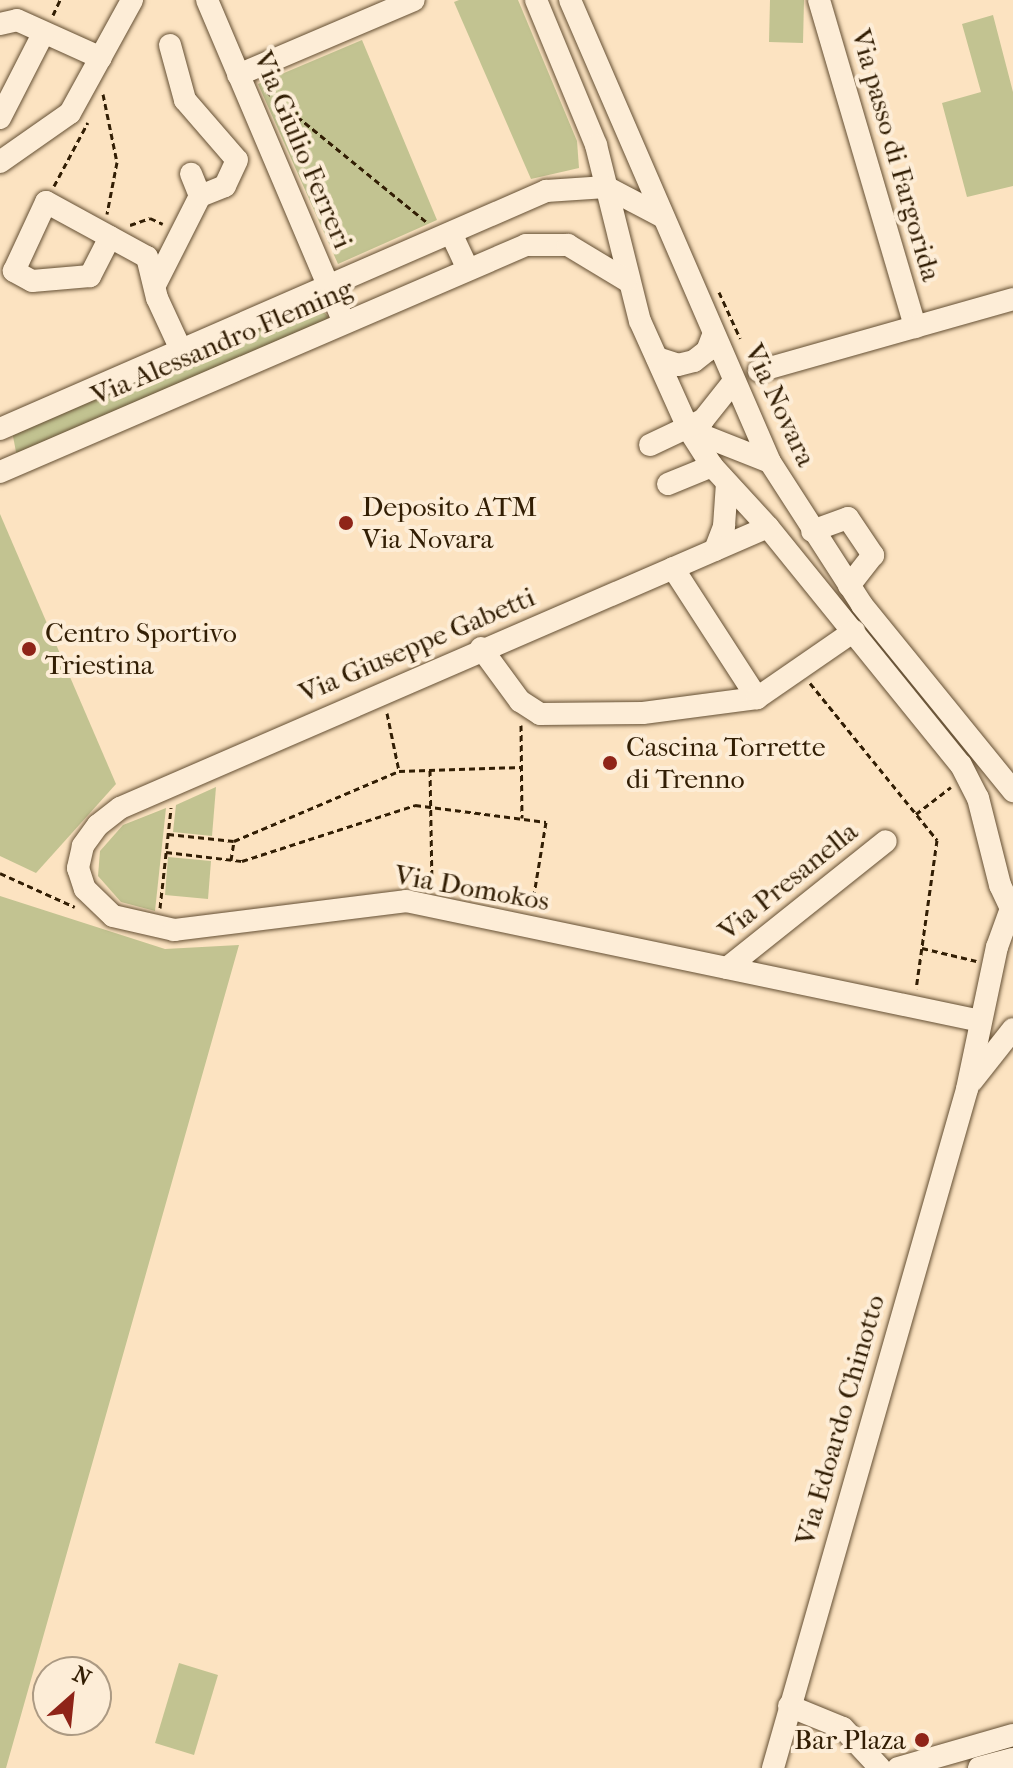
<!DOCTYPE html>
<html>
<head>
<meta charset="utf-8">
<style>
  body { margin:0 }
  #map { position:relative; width:1013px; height:1768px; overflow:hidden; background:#fce3c1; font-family:"IM FELL French Canon",serif }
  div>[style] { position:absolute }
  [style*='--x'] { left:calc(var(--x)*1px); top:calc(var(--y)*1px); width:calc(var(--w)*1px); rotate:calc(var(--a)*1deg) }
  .green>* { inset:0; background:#c2c391 }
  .path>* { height:3px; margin-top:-1.5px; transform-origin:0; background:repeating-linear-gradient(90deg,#321e04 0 6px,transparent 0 10px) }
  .roads { filter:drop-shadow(0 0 2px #644f33) drop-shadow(0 0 2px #644f33) }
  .minor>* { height:22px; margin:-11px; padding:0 11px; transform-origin:11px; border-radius:11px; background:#fdedd7 }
  .dots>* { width:22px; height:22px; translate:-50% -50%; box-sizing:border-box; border:4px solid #fdedd7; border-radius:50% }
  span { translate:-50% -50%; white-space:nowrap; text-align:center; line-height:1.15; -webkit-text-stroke:8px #fdedd7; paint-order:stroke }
  .street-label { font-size:28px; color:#321e04 }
  .poi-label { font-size:28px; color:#321e04 }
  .left { translate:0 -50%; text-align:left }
  .right { translate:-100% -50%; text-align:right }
  .north { position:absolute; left:32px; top:1656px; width:80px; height:80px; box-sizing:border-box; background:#fdedd7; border:2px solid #ac9a83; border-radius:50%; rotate:27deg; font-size:22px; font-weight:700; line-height:32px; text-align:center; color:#321e04 }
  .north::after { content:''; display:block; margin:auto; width:28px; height:36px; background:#8f2418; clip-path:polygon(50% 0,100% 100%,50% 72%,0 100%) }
</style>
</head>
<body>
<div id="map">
  <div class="green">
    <i style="clip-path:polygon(459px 0,518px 0,577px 141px,579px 168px,531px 179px,454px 2px)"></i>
    <i style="clip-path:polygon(770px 0,804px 0,803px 43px,769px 42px)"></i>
    <i style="clip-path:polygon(993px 15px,1013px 92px,1013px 186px,967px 197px,942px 103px,981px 92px,962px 24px)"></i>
    <i style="clip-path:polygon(362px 40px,437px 220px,338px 264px,258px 84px)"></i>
    <i style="clip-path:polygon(314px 299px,328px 317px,324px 323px,22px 455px,16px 452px,12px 431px)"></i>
    <i style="clip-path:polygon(0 514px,116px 784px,36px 873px,0 856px)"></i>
    <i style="clip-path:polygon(216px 787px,212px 836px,173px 832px,176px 805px)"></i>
    <i style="clip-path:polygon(166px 808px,155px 911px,121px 902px,98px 876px,100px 851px,123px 825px)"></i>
    <i style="clip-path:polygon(168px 857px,211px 861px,208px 899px,165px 895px)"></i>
    <i style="clip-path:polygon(0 896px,165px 949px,239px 945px,6px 1768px,0 1768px)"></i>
    <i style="clip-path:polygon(179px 1663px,218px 1675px,194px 1755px,155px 1743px)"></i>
  </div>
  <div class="path">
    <i style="--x:53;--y:15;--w:17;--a:-65"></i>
    <i style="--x:266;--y:91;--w:209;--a:39.2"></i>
    <i style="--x:103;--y:94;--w:69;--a:78.4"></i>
    <i style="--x:117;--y:162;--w:53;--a:100.9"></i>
    <i style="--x:54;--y:186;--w:72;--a:-62"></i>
    <i style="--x:130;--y:225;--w:21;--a:-19"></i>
    <i style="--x:150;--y:218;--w:14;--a:25"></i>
    <i style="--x:719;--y:292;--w:51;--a:65.5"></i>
    <i style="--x:810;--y:683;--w:202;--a:51"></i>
    <i style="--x:937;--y:840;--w:150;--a:98"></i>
    <i style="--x:387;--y:713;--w:59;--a:78.3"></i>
    <i style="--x:399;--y:771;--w:122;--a:-1.9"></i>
    <i style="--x:521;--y:725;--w:93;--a:89.4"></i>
    <i style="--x:430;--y:770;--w:116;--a:89"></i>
    <i style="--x:916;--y:814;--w:44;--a:-37.6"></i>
    <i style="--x:168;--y:834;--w:66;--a:6.1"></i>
    <i style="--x:234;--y:841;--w:179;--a:-23"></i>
    <i style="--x:166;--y:852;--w:77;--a:6.8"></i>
    <i style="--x:242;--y:861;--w:182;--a:-17.9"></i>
    <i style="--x:415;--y:805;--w:132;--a:7.4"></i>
    <i style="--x:546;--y:822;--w:86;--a:99.4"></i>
    <i style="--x:231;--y:860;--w:19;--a:-81"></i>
    <i style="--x:0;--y:873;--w:82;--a:24.4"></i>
    <i style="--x:160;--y:908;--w:101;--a:-83.7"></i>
    <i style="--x:922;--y:948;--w:56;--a:13.5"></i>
  </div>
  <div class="roads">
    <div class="minor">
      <i style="--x:207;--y:0;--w:350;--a:67"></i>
      <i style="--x:536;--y:0;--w:157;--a:67.5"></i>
      <i style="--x:596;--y:145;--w:181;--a:76"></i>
      <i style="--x:640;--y:321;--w:120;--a:65.8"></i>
      <i style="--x:689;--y:430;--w:43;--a:57.4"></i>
      <i style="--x:712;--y:466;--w:83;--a:47.4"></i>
      <i style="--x:768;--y:527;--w:306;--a:51"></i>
      <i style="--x:961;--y:765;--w:37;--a:63"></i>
      <i style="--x:978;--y:798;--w:90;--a:75.8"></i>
      <i style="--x:1000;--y:885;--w:31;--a:65"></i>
      <i style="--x:570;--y:0;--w:503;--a:66.59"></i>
      <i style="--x:770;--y:462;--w:170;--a:57.2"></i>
      <i style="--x:862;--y:605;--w:240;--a:50.9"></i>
      <i style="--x:819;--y:0;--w:341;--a:73.6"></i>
      <i style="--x:0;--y:24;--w:17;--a:-13"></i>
      <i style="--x:17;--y:20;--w:92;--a:24.3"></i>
      <i style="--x:170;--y:45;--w:57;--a:74.7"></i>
      <i style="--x:185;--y:100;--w:79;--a:49.1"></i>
      <i style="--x:237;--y:160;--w:29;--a:115"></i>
      <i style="--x:225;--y:186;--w:27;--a:158"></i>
      <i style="--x:238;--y:75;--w:191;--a:-23.1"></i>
      <i style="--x:0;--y:118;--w:94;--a:-62.9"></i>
      <i style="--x:0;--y:162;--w:85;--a:-35"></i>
      <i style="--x:70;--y:113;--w:129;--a:-61.2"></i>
      <i style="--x:451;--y:233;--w:40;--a:65"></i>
      <i style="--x:110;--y:237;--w:44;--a:117.1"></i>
      <i style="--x:90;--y:276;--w:58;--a:175.1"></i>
      <i style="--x:32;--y:281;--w:21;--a:-151"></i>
      <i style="--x:14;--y:271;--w:76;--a:-65.1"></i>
      <i style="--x:46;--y:202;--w:115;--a:28.6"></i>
      <i style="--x:147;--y:257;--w:42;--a:76.3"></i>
      <i style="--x:157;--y:298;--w:57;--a:65.2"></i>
      <i style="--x:156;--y:283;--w:97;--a:-63.2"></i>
      <i style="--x:200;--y:196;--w:24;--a:-112"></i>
      <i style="--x:657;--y:358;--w:22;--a:18"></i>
      <i style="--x:678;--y:365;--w:16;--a:-14"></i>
      <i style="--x:694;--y:361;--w:16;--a:-38"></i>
      <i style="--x:707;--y:351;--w:17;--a:-69"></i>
      <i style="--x:759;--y:371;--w:264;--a:-15.8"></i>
      <i style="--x:0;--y:429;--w:596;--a:-23.55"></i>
      <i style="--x:546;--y:191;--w:60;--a:-3.8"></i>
      <i style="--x:606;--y:187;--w:64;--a:27.8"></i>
      <i style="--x:689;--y:430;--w:87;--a:21.6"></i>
      <i style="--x:650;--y:445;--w:59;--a:-25.3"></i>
      <i style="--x:703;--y:420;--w:50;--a:-51.5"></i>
      <i style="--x:0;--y:472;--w:573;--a:-23.34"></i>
      <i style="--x:526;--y:245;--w:42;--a:0"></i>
      <i style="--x:568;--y:245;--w:68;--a:31.1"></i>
      <i style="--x:668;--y:484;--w:48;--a:-22.2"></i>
      <i style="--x:768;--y:527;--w:706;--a:156.56"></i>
      <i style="--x:120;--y:808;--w:28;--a:142"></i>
      <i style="--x:98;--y:825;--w:26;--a:126"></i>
      <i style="--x:83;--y:846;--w:23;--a:103"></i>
      <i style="--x:78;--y:868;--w:22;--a:72"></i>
      <i style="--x:85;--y:889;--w:39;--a:44"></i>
      <i style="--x:113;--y:916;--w:63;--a:12.9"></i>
      <i style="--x:174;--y:930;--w:234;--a:-7.1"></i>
      <i style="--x:406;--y:901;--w:587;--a:11.79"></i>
      <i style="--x:812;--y:531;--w:38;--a:-20"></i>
      <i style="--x:848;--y:518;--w:45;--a:56"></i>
      <i style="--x:873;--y:555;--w:39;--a:128"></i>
      <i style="--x:715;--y:550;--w:26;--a:-69"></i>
      <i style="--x:724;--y:526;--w:43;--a:-86"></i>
      <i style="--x:673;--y:568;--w:155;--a:57.1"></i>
      <i style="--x:481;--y:648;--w:66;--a:53.7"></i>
      <i style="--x:520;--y:701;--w:24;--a:33"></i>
      <i style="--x:540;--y:714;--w:103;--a:-0.6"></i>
      <i style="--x:643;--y:713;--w:115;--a:-7.5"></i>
      <i style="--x:757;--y:698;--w:118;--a:-34.6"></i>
      <i style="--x:727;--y:968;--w:203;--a:-38.6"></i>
      <i style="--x:972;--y:1081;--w:66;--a:-51.7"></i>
      <i style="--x:789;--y:1706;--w:58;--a:22.2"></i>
      <i style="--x:843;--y:1728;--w:54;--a:47.2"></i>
      <i style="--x:773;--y:1768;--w:706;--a:-74.05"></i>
      <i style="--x:967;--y:1089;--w:145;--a:-78.1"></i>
      <i style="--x:997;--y:947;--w:47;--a:-70"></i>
      <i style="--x:898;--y:1768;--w:120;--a:-16"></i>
      <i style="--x:979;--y:1768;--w:35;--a:-15"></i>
    </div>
  </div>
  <div class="dots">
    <i style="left:346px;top:523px;background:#8f2418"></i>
    <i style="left:29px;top:649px;background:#8f2418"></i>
    <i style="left:610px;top:763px;background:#8f2418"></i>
    <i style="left:922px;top:1740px;background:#8f2418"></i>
  </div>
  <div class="street-label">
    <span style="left:303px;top:150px;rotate:67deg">Via Giulio Ferreri</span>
    <span style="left:896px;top:155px;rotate:74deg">Via passo di Fargorida</span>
    <span style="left:222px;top:342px;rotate:-23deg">Via Alessandro Fleming</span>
    <span style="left:780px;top:405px;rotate:65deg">Via Novara</span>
    <span style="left:417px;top:645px;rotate:-23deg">Via Giuseppe Gabetti</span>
    <span style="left:788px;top:881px;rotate:-39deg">Via Presanella</span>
    <span style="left:472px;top:888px;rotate:10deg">Via Domokos</span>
    <span style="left:840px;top:1420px;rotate:-74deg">Via Edoardo Chinotto</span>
  </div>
  <div class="poi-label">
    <span class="left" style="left:362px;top:523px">Deposito ATM<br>Via Novara</span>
    <span class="left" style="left:45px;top:649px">Centro Sportivo<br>Triestina</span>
    <span class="left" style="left:626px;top:763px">Cascina Torrette<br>di Trenno</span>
    <span class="right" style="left:906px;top:1740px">Bar Plaza</span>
  </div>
  <div class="north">N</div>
</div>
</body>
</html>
